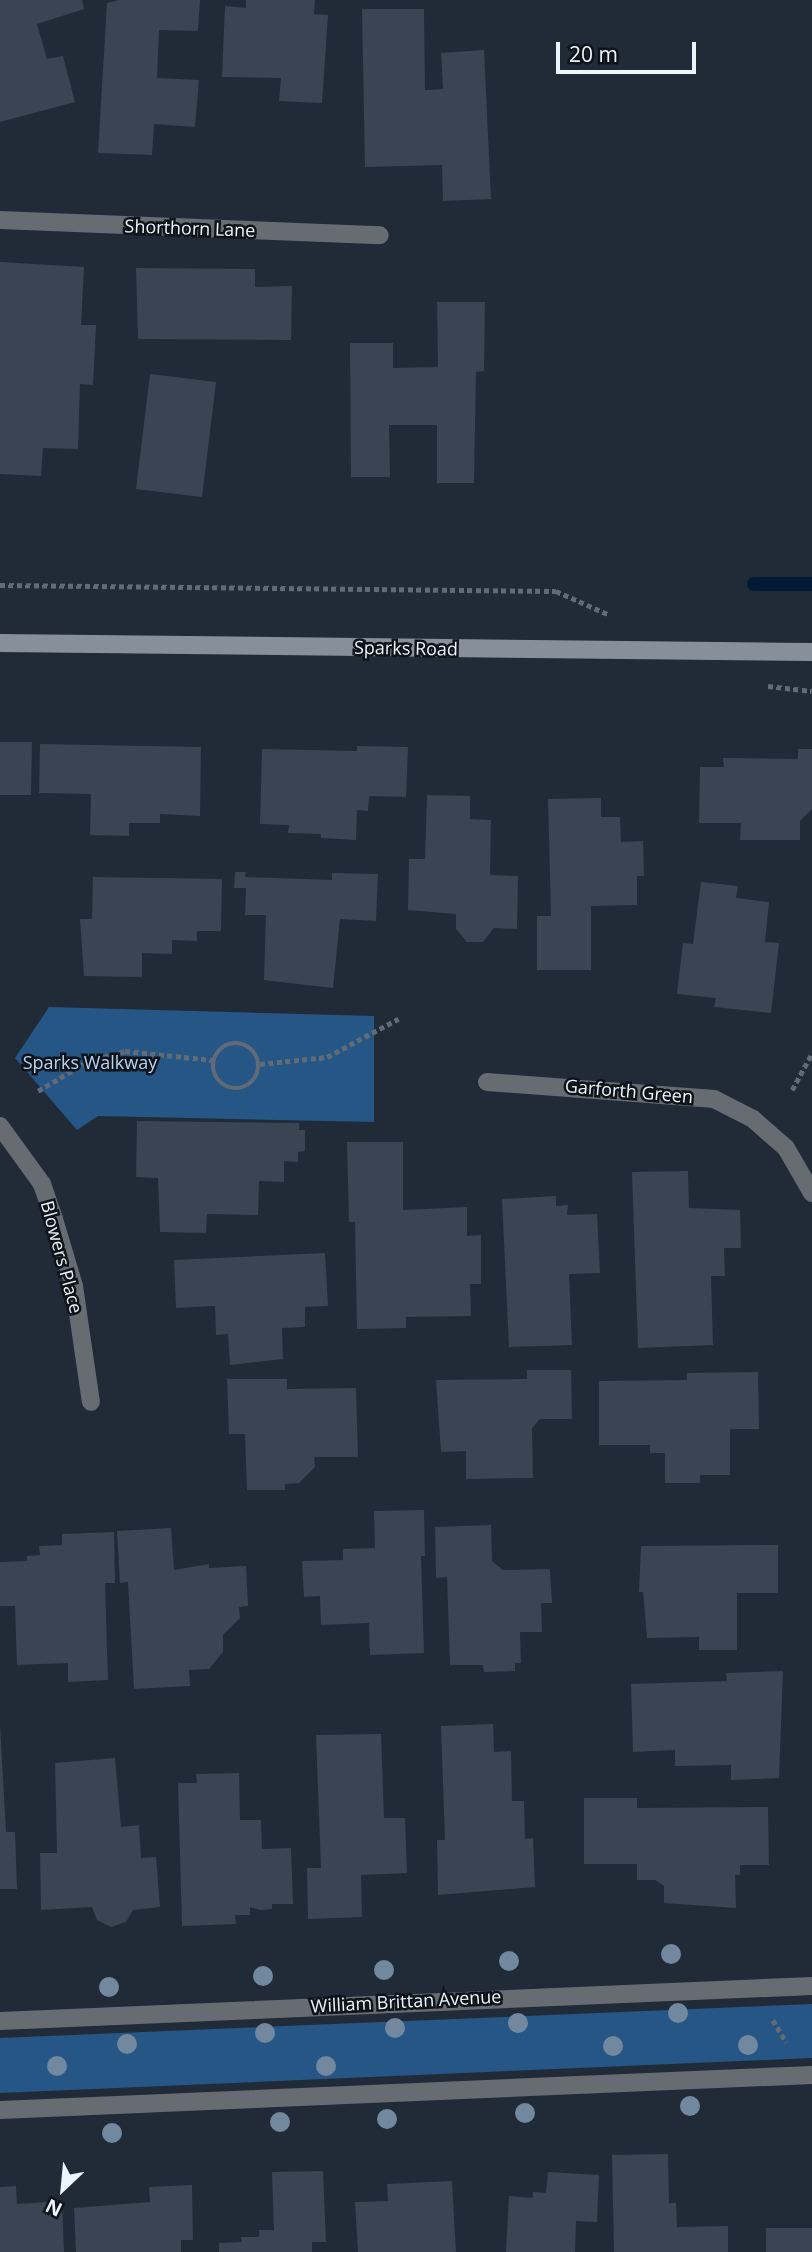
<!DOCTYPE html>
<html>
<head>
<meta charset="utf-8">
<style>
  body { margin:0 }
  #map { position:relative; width:812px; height:2252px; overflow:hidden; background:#202b37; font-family:"Open Sans",sans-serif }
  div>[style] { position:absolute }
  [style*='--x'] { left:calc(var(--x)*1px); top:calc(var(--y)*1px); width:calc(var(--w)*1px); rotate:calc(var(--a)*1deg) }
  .green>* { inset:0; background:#255685 }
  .stream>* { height:14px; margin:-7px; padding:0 7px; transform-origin:7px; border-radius:7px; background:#001935 }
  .building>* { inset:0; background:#394552 }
  .path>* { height:4.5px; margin-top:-2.25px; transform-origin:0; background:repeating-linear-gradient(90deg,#616b76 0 5px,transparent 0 8.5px) }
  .path>.ring { margin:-2.25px; padding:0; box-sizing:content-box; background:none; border:4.5px solid #616b76; border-radius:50% }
  .street>* { height:18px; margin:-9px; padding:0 9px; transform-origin:9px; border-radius:9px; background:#666c72 }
  .secondary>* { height:18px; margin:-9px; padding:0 9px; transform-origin:9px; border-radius:9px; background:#87909a }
  .trees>* { width:20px; height:20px; margin:-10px; border-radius:50%; background:#72889f }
  span { translate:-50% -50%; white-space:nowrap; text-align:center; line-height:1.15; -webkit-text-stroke:5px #0e1319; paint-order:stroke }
  .street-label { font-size:18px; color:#ecf4fc }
  .park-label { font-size:18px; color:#b5d4f4 }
  .north { position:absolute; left:28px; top:2154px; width:70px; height:70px; -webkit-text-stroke:5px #0e1319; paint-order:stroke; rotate:206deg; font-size:19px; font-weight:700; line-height:28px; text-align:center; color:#ecf4fc }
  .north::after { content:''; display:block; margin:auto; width:24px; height:32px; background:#ecf4fc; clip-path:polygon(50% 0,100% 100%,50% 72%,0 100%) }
  .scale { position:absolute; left:556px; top:42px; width:140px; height:32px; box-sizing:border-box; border:4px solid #ecf4fc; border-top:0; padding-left:9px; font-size:21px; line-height:24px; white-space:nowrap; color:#ecf4fc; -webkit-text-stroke:5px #0e1319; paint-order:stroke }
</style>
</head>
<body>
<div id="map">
  <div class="green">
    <i style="clip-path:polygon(49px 1007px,374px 1016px,374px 1122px,98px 1116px,77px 1130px,15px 1058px)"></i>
    <i style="clip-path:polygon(812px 2004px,812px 2058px,0 2093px,0 2038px)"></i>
  </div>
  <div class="stream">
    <i style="--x:754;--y:584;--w:58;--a:0"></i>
  </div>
  <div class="building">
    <i style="clip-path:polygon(0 0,82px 0,84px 9px,37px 24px,47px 59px,63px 56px,75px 102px,0 122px)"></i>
    <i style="clip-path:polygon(119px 0,200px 0,198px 31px,159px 30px,157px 78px,199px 80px,195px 127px,154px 124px,152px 155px,98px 153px,107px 3px)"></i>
    <i style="clip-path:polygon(246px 0,315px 0,314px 14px,328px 15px,322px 103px,279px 101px,281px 78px,222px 77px,225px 6px,246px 8px)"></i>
    <i style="clip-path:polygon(362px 9px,424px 9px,425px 90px,443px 89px,441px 53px,484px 50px,491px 199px,443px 201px,442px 165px,365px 167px)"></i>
    <i style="clip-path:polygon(0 262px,84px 267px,81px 325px,96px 325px,93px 385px,80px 384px,78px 449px,43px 448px,41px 476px,0 474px)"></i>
    <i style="clip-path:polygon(136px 268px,255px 269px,255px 287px,292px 286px,291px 340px,138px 339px)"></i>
    <i style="clip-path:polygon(437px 302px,485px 302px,484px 371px,476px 372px,474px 483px,437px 483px,437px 425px,389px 425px,390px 477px,351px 477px,350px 343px,393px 343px,393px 368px,438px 367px)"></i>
    <i style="clip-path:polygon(150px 374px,216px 382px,202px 497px,136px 489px)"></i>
    <i style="clip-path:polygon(0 742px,32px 742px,31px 795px,0 795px)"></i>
    <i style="clip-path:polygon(40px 744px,201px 747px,200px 816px,160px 814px,160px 823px,129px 823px,129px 836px,90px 835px,91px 794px,39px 793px)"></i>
    <i style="clip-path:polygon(357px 746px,408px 747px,406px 797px,369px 796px,368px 811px,357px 810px,356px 840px,321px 838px,321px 834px,288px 833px,289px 825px,260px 824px,262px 749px,357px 751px)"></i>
    <i style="clip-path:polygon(798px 749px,812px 749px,812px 809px,800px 821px,800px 840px,740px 840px,741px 823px,699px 823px,700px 767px,724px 767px,723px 758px,798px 759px)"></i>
    <i style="clip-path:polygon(427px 795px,470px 796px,470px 819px,491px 820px,490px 875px,518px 876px,517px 929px,494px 928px,483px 942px,467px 942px,456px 929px,456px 914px,408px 910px,409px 859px,425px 859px)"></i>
    <i style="clip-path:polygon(601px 798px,601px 817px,620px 817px,621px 842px,643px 841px,644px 876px,637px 876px,637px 905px,591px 906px,591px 970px,537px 970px,537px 916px,551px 916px,548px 799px)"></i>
    <i style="clip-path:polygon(235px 872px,246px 872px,245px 877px,332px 880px,332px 873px,378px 874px,376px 921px,340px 919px,333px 988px,264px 980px,266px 915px,245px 915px,246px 888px,234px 888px)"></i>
    <i style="clip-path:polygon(93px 877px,222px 879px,221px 931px,197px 931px,197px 941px,172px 940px,172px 954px,142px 953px,142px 977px,84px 976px,80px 919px,92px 919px)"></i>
    <i style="clip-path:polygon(701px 882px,738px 886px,736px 898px,769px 902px,765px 942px,779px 943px,771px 1013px,714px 1007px,716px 998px,677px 994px,683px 943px,693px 944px)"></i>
    <i style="clip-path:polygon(137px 1121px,299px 1123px,299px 1130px,305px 1130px,305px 1151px,298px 1152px,298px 1162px,284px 1161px,284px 1182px,259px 1181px,258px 1215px,207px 1214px,206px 1233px,160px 1232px,158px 1178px,136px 1177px)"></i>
    <i style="clip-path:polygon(347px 1142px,403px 1142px,403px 1210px,467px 1207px,467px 1236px,481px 1235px,481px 1284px,470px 1284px,471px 1316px,406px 1317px,406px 1328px,357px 1329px,355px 1222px,349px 1222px)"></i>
    <i style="clip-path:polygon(688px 1171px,689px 1208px,740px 1210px,741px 1248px,724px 1248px,725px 1276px,711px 1276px,713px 1345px,638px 1348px,632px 1172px)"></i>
    <i style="clip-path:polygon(556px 1196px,556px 1206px,568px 1205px,567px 1215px,597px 1214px,600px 1273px,569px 1274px,572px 1345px,509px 1347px,502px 1199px)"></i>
    <i style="clip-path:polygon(325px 1253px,328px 1306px,305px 1307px,305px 1327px,282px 1328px,283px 1359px,230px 1365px,228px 1334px,216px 1335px,215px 1306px,176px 1308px,174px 1260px)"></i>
    <i style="clip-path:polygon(527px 1370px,571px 1370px,572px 1419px,540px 1419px,532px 1428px,533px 1478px,466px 1479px,466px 1451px,441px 1452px,436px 1380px,527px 1379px)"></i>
    <i style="clip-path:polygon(758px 1372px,759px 1429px,730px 1429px,730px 1475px,700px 1475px,700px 1483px,665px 1483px,665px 1453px,650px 1453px,650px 1445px,599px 1445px,599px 1381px,687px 1380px,687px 1373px)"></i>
    <i style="clip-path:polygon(227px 1379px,287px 1379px,287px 1389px,356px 1388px,358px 1457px,314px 1457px,315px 1467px,299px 1483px,285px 1484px,285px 1490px,247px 1490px,245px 1434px,229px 1434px)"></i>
    <i style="clip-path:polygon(424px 1510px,425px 1556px,421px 1556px,424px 1653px,370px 1655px,369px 1623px,321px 1625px,320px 1596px,304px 1597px,302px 1561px,343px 1560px,343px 1549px,375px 1548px,374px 1511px)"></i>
    <i style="clip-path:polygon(491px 1525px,492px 1561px,503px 1570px,550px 1569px,552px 1603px,541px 1603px,542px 1632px,520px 1632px,521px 1663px,515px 1663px,515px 1671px,484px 1672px,483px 1665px,450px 1665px,447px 1577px,436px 1578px,435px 1527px)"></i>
    <i style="clip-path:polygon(171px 1528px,174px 1570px,209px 1564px,209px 1568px,246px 1566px,248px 1606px,239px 1607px,240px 1618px,223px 1635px,223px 1652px,209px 1669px,189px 1670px,190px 1686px,134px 1689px,128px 1582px,120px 1583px,117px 1531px)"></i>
    <i style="clip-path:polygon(114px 1532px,115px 1583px,105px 1583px,108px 1680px,68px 1682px,68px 1663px,17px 1665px,15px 1606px,0 1606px,0 1562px,27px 1561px,27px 1556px,40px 1555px,39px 1546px,62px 1545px,62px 1534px)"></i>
    <i style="clip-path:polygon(778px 1545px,778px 1593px,737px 1593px,737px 1650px,699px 1650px,699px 1637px,647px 1638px,643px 1592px,639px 1592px,641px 1546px)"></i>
    <i style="clip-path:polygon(783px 1671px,779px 1778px,731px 1780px,731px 1765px,675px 1766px,675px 1750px,633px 1752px,631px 1684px,727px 1681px,726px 1673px)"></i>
    <i style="clip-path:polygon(493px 1724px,494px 1752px,511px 1751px,512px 1801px,524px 1801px,525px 1839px,533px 1838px,535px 1887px,438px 1895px,437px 1840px,445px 1840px,441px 1726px)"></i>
    <i style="clip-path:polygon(0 1725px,6px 1832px,15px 1832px,17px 1889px,0 1889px)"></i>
    <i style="clip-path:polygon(381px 1734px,384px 1818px,405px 1818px,407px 1873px,361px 1875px,362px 1917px,308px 1919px,307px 1868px,321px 1868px,316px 1735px)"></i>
    <i style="clip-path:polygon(115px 1758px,121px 1827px,139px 1825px,141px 1858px,156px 1857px,160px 1907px,133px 1910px,126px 1922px,111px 1927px,97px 1920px,92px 1907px,41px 1910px,40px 1853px,57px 1853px,55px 1763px)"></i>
    <i style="clip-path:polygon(239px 1773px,240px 1820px,261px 1820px,262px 1849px,291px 1848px,293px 1904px,272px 1904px,272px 1909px,261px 1910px,250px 1907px,250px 1915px,235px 1915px,236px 1924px,182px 1926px,178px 1783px,197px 1783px,196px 1774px)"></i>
    <i style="clip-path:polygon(584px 1798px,637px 1798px,637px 1808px,768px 1807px,769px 1865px,740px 1865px,740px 1875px,735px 1875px,736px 1908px,664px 1903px,664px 1886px,655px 1880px,637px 1880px,637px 1864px,584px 1864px)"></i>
    <i style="clip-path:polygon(668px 2154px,669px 2203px,676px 2203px,677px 2227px,728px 2226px,728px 2252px,614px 2252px,612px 2155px)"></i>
    <i style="clip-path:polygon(323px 2171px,326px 2242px,312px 2242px,312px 2252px,219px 2252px,219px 2243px,242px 2242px,241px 2237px,259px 2237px,259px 2230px,274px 2230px,272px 2172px)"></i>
    <i style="clip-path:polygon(548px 2172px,599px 2175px,597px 2222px,576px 2221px,575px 2252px,506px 2252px,509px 2196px,533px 2198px,533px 2192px,546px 2193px)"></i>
    <i style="clip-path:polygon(452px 2181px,456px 2252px,358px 2252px,355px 2202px,388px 2201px,387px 2184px)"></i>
    <i style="clip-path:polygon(192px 2185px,193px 2240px,181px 2240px,181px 2252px,76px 2252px,74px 2208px,150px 2202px,149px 2187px)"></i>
    <i style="clip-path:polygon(16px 2186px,17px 2204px,62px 2201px,64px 2252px,0 2252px,0 2187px)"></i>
    <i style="clip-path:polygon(766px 2228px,812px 2228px,812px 2252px,766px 2252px)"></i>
  </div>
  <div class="path">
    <i style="--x:0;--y:585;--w:556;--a:0.62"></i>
    <i style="--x:556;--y:591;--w:59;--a:24"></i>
    <i style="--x:768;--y:686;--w:44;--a:6.5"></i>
    <i class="ring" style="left:213px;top:1043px;width:41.5px;height:41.5px"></i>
    <i style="--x:260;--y:1064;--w:67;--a:-6"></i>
    <i style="--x:327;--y:1057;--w:81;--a:-28.2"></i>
    <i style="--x:792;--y:1090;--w:42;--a:-61.6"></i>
    <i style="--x:38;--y:1091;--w:57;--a:-30.6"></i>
    <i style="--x:87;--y:1062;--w:40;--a:-16"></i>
    <i style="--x:125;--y:1051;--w:88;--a:5.8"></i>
    <i style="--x:773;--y:2020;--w:26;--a:59"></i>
  </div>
  <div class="street">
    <i style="--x:0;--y:220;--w:380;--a:2.3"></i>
    <i style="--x:487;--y:1082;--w:228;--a:4.3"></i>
    <i style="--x:714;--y:1099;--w:44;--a:27.1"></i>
    <i style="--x:753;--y:1119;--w:44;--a:41.3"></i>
    <i style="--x:786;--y:1148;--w:52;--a:60"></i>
    <i style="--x:0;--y:1126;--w:72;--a:54.1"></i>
    <i style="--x:42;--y:1184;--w:37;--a:71"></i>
    <i style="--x:54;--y:1219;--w:70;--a:73.4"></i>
    <i style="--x:74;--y:1286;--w:117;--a:81.7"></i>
    <i style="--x:0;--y:2021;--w:813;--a:-2.47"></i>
    <i style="--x:0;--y:2110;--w:813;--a:-2.47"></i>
  </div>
  <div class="secondary">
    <i style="--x:0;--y:643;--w:812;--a:0.64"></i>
  </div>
  <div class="trees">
    <i style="left:671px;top:1954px"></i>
    <i style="left:509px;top:1961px"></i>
    <i style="left:384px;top:1970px"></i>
    <i style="left:263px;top:1976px"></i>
    <i style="left:109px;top:1987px"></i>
    <i style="left:678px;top:2013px"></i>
    <i style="left:518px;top:2023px"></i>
    <i style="left:395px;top:2028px"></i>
    <i style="left:265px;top:2033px"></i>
    <i style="left:127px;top:2044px"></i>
    <i style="left:748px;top:2045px"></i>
    <i style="left:613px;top:2046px"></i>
    <i style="left:57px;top:2066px"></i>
    <i style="left:326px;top:2066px"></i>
    <i style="left:690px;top:2106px"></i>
    <i style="left:525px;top:2113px"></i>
    <i style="left:387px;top:2119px"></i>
    <i style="left:280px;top:2122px"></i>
    <i style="left:112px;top:2133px"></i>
  </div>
  <div class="street-label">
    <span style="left:190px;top:228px;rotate:2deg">Shorthorn Lane</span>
    <span style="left:406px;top:648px;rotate:1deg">Sparks Road</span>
    <span style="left:629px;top:1091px;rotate:5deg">Garforth Green</span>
    <span style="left:62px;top:1257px;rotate:75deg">Blowers Place</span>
    <span style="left:406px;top:2001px;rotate:-3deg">William Brittan Avenue</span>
  </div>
  <div class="park-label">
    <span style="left:90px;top:1062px">Sparks Walkway</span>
  </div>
  <div class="north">N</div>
  <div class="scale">20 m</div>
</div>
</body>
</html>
